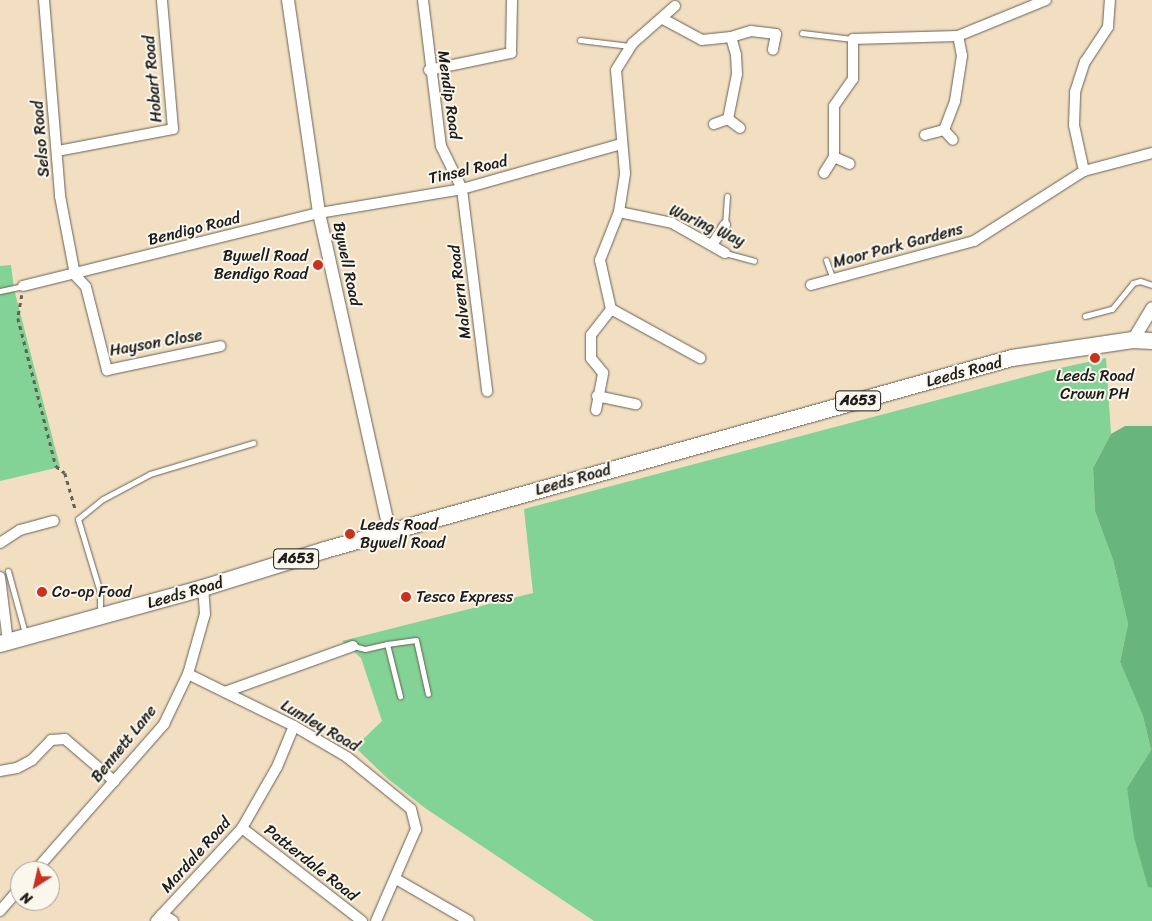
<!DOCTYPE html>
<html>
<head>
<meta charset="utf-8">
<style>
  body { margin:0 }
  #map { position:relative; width:1152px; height:921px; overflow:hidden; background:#f2dfc1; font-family:Sriracha,sans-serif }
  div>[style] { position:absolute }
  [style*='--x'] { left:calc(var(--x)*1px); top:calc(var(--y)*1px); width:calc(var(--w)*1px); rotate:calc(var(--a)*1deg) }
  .green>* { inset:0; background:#82d395 }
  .forest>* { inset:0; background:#69b57e }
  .path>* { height:2.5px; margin-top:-1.25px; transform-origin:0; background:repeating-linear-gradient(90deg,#676056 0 4px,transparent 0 8px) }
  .roads { filter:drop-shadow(0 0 1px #676056) drop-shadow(0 0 1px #676056) }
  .service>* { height:5px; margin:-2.5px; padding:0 2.5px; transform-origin:2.5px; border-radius:2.5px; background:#fff }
  .minor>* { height:10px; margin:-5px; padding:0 5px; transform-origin:5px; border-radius:5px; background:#fff }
  .tertiary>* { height:12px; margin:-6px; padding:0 6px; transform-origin:6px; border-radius:6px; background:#fff }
  .primary>* { height:16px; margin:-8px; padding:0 8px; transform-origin:8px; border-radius:8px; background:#fff }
  .dots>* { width:14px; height:14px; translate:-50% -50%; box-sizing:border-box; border:2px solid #fbf7ec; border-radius:50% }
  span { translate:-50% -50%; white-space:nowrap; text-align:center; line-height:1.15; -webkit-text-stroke:4px #fbf7ec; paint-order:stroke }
  .shield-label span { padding:1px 4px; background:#fbf7ec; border:1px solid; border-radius:4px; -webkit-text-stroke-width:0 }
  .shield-label { font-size:15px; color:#1c1c1c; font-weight:700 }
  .street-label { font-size:16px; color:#1c1c1c }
  .poi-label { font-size:16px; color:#1c1c1c }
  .right { translate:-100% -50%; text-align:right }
  .left { translate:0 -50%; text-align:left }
  .north { position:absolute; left:10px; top:861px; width:50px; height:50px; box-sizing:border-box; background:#fbf7ec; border:1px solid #a29f99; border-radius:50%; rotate:215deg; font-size:14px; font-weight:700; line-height:20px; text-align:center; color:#1c1c1c }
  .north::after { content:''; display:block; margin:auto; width:18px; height:22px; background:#c8321e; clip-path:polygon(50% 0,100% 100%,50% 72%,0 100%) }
</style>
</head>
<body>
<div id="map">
  <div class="green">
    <i style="clip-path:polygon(11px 265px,14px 289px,60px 467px,0 481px,0 266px)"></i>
    <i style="clip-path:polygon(1106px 358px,1111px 434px,1093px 468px,1095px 511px,1113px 560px,1128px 624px,1120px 662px,1143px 716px,1151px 750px,1127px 788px,1148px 886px,1152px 888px,1152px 921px,594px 921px,425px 808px,387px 778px,355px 747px,382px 721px,361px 658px,342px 641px,533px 593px,524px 509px,1051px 370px)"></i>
  </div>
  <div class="forest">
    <i style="clip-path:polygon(1125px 426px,1152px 426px,1152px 888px,1148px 887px,1134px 837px,1127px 788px,1151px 750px,1143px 716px,1120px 662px,1128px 624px,1113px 560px,1095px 511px,1093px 468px,1111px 434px)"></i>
  </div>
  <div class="path">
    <i style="--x:22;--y:295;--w:23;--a:100"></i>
    <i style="--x:18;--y:318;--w:153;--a:75.6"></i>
    <i style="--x:56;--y:466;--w:11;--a:38"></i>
    <i style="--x:65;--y:473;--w:40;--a:74"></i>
  </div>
  <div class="roads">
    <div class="service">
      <i style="--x:802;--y:33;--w:51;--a:6.7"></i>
      <i style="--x:580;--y:40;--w:50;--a:6.8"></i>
      <i style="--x:725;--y:225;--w:29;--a:-86"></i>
      <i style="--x:725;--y:253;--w:30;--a:15"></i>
      <i style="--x:826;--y:260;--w:20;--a:70"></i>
      <i style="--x:0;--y:291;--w:24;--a:-12"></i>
      <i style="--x:1085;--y:316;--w:28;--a:-15"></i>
      <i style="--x:1112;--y:309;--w:33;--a:-51"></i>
      <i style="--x:1133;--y:283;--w:7;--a:-16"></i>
      <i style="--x:1140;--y:281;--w:13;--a:18"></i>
      <i style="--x:8;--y:571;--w:64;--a:74.7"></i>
      <i style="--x:100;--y:614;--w:22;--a:-90"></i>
      <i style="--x:100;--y:592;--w:76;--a:-106.8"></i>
      <i style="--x:78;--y:519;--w:32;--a:-39"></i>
      <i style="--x:103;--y:499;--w:53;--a:-28"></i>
      <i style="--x:150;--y:474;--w:108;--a:-16.8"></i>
      <i style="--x:387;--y:644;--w:29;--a:-8"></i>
      <i style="--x:416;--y:640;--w:55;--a:77.5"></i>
      <i style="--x:353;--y:646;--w:12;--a:14"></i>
      <i style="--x:365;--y:649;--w:23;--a:-13"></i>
      <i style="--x:387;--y:644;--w:54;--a:76"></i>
    </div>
    <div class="minor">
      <i style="--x:44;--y:0;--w:197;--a:85.3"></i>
      <i style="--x:60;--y:196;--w:80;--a:79.2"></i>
      <i style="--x:423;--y:0;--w:147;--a:83"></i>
      <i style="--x:441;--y:146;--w:48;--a:64"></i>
      <i style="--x:462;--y:189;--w:204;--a:82.9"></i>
      <i style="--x:663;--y:19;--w:44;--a:28.3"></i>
      <i style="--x:702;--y:40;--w:29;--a:-6"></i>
      <i style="--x:731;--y:37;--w:19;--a:74"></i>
      <i style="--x:736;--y:55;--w:19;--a:87"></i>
      <i style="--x:737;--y:74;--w:46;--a:101.3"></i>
      <i style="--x:728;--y:119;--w:15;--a:160"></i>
      <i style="--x:731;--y:37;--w:21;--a:-17"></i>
      <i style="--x:751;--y:31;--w:25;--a:7"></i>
      <i style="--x:776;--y:34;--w:16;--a:101"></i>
      <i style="--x:429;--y:70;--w:84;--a:-11.7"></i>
      <i style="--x:511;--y:53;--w:53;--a:-88.9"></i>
      <i style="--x:728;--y:119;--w:15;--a:37"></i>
      <i style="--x:944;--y:130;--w:31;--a:-69"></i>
      <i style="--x:955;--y:101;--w:46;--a:-81.2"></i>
      <i style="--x:962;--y:56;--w:20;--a:-101"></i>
      <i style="--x:925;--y:135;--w:20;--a:-15"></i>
      <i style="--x:944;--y:130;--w:13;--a:48"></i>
      <i style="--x:58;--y:151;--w:117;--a:-10.8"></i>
      <i style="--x:173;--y:129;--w:129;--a:-94.9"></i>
      <i style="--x:834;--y:157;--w:17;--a:24"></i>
      <i style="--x:1084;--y:171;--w:47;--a:-102.3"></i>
      <i style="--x:1074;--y:125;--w:33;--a:-88"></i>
      <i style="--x:1075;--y:92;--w:32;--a:-72"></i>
      <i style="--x:1085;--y:62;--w:42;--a:-56.7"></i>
      <i style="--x:1108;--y:27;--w:27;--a:-86"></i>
      <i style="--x:824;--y:173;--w:19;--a:-58"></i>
      <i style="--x:834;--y:157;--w:51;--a:-90"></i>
      <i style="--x:834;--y:106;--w:33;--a:-55"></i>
      <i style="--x:853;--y:79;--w:40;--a:-90"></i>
      <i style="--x:853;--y:39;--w:105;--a:-1.6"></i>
      <i style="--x:958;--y:36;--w:95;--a:-22.2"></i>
      <i style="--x:619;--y:212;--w:54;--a:11.7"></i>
      <i style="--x:672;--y:223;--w:61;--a:29.5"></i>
      <i style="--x:712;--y:245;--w:24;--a:-57"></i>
      <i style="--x:75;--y:275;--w:16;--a:47"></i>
      <i style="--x:86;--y:287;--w:86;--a:75.8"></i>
      <i style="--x:107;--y:370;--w:116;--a:-11.9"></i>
      <i style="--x:811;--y:285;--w:169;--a:-15.1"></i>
      <i style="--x:974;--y:241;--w:130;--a:-32.5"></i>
      <i style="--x:1084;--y:171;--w:70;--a:-14.8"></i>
      <i style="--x:23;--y:286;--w:305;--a:-13.9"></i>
      <i style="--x:319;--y:213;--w:145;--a:-9.5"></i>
      <i style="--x:462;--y:189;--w:165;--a:-15.8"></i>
      <i style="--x:611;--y:309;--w:102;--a:28.8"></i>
      <i style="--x:597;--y:396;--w:40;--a:12"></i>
      <i style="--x:596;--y:410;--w:38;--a:-79"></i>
      <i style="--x:603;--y:373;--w:19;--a:-129"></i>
      <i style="--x:591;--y:358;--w:23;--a:-90"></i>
      <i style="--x:591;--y:335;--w:33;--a:-52"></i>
      <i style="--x:611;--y:309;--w:50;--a:-102.7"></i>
      <i style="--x:600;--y:260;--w:52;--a:-68.4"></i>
      <i style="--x:619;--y:212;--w:39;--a:-81"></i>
      <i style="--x:625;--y:173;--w:103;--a:-95"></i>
      <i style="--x:616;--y:70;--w:32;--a:-58"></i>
      <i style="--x:633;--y:43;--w:56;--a:-41.4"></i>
      <i style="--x:0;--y:543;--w:24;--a:-33"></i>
      <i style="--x:20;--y:530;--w:35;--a:-15"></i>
      <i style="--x:0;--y:577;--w:65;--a:83"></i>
      <i style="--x:188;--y:674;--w:118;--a:26.1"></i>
      <i style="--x:294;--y:726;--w:61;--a:30.3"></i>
      <i style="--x:347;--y:757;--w:82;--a:39.1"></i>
      <i style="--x:411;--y:809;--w:21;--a:76"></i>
      <i style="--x:416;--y:829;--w:100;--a:113.5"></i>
      <i style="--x:225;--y:692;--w:136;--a:-19.8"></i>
      <i style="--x:0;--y:771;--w:17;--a:-10"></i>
      <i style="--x:17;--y:768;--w:17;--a:-28"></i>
      <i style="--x:32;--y:760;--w:28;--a:-46"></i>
      <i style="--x:51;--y:740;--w:14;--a:-4"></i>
      <i style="--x:65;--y:739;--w:65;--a:40.6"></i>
      <i style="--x:242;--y:828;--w:152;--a:37.8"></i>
      <i style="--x:35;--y:871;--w:196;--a:-48.7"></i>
      <i style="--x:164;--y:724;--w:55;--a:-64.4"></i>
      <i style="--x:188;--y:674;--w:62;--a:-74.2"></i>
      <i style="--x:205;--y:614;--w:26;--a:-94"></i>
      <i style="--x:396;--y:879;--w:84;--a:29.9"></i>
      <i style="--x:0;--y:911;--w:30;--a:-49"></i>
      <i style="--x:162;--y:914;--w:13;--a:32"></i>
      <i style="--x:156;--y:921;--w:127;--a:-47.2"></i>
      <i style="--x:242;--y:828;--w:70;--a:-60.2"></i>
      <i style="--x:277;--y:767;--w:44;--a:-67.5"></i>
    </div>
    <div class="tertiary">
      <i style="--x:288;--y:0;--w:215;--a:81.7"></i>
      <i style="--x:319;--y:213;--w:327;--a:77.5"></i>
      <i style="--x:1133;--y:340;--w:37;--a:-59"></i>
    </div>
    <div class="primary">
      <i style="--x:0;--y:644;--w:211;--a:-15.4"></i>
      <i style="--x:203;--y:588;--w:128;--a:-17.3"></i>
      <i style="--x:325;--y:550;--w:713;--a:-15.61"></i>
      <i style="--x:1012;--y:358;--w:122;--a:-8.5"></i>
      <i style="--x:1133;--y:340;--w:19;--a:3"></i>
    </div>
  </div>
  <div class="dots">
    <i style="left:318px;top:265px;background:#c8321e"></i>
    <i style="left:1095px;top:358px;background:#c8321e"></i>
    <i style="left:350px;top:534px;background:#c8321e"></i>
    <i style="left:42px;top:592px;background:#c8321e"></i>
    <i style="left:406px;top:597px;background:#c8321e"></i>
  </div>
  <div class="shield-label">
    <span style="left:858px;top:401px">A653</span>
    <span style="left:296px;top:559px">A653</span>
  </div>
  <div class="street-label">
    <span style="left:153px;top:79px;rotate:-95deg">Hobart Road</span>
    <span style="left:449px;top:95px;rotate:82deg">Mendip Road</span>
    <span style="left:41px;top:139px;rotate:-95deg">Selso Road</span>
    <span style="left:468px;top:170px;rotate:-13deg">Tinsel Road</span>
    <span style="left:707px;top:226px;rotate:24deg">Waring Way</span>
    <span style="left:194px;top:229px;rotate:-14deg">Bendigo Road</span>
    <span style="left:898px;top:246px;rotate:-15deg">Moor Park Gardens</span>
    <span style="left:347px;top:264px;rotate:78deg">Bywell Road</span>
    <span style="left:460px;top:292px;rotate:-97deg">Malvern Road</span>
    <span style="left:156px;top:343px;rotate:-10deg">Hayson Close</span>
    <span style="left:964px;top:372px;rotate:-15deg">Leeds Road</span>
    <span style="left:573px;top:480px;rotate:-16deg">Leeds Road</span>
    <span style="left:185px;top:593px;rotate:-16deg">Leeds Road</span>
    <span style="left:320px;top:726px;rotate:30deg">Lumley Road</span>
    <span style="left:124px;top:744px;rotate:-51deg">Bennett Lane</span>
    <span style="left:196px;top:855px;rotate:-48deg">Mardale Road</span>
    <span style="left:311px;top:863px;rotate:38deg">Patterdale Road</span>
  </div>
  <div class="poi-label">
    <span class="right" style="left:308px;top:265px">Bywell Road<br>Bendigo Road</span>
    <span style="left:1095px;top:385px">Leeds Road<br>Crown PH</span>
    <span class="left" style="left:360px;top:534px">Leeds Road<br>Bywell Road</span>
    <span class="left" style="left:52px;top:592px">Co-op Food</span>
    <span class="left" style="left:416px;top:597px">Tesco Express</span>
  </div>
  <div class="north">N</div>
</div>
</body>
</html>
